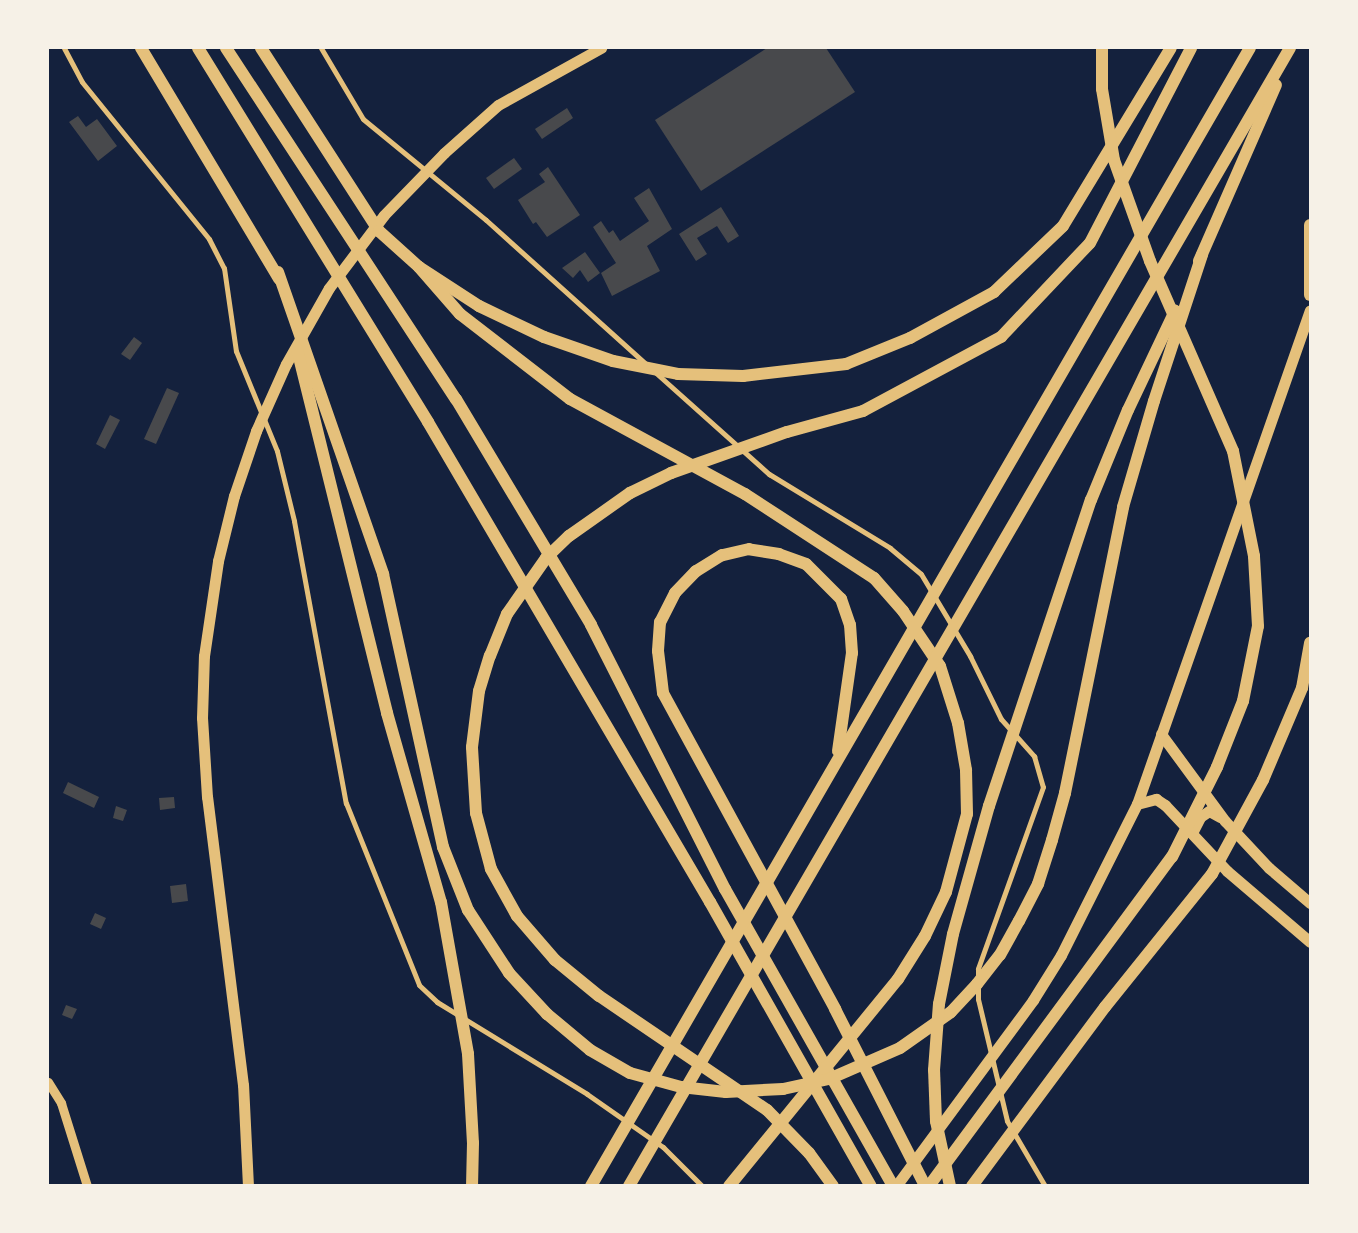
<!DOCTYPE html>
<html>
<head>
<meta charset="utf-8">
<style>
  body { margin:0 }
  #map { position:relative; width:1358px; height:1233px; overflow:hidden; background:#14213d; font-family:"Fira Sans Condensed",sans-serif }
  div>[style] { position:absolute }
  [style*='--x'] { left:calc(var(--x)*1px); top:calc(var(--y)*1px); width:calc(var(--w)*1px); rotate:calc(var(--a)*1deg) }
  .building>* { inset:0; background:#48494c }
  .minor>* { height:5px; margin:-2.5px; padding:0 2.5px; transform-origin:2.5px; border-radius:2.5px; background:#e5c07b }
  .tertiary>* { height:9px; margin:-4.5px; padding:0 4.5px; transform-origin:4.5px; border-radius:4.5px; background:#e5c07b }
  .primary>* { height:11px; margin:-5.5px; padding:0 5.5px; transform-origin:5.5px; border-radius:5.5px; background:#e5c07b }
  .trunk>* { height:11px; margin:-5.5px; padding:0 5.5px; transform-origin:5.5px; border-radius:5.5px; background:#e5c07b }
  .motorway>* { height:12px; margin:-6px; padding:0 6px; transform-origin:6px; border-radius:6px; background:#e5c07b }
  span { translate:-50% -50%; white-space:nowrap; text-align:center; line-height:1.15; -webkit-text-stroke:5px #f6f1e7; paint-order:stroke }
  .frame { position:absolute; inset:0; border:49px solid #f6f1e7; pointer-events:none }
</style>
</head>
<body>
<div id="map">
  <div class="building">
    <i style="clip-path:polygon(767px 48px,826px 48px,855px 92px,701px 191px,655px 120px)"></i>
    <i style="clip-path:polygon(567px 108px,573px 118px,542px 139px,535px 129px)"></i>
    <i style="clip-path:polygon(78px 116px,86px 127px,97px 119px,117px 146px,98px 161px,69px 122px)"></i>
    <i style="clip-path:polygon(514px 158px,522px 169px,494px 189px,486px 178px)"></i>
    <i style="clip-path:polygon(548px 167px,580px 215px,547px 237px,536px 222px,533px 224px,518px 200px,545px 182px,539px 174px)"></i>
    <i style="clip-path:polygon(649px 188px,672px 229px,647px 246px,660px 271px,612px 296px,601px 273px,616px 263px,593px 227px,601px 221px,609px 233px,613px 230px,620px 241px,649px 221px,634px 198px)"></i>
    <i style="clip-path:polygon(721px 207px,739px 236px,728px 243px,717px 226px,697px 238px,707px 254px,696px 261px,679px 234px)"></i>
    <i style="clip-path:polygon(585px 252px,600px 273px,588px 282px,580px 270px,573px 278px,562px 268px)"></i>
    <i style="clip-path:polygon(134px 337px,142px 343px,130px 360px,121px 354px)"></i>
    <i style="clip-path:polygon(167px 388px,179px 393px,156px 444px,144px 439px)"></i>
    <i style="clip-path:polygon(110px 415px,120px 420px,105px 449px,96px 444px)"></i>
    <i style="clip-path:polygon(68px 782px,99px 797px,94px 808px,63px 793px)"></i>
    <i style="clip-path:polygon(174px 797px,175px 808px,160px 810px,159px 798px)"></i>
    <i style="clip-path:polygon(116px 806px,127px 810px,123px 821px,113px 818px)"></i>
    <i style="clip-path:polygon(186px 884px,188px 901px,172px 903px,170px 886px)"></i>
    <i style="clip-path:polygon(95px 913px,106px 918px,101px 929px,90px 924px)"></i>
    <i style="clip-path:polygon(66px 1005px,77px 1009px,72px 1019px,62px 1015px)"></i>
  </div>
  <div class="minor">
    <i style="--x:64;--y:48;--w:38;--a:62"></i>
    <i style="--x:82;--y:82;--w:202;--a:51"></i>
    <i style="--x:209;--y:239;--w:33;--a:63"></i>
    <i style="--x:224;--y:268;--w:84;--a:81.8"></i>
    <i style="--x:236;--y:351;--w:108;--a:67.7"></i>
    <i style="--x:277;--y:451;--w:72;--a:76.3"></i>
    <i style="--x:294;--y:521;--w:287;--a:79.6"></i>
    <i style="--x:346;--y:803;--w:196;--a:68.1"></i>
    <i style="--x:419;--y:985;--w:25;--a:43"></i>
    <i style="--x:437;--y:1002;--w:176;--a:31.5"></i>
    <i style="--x:587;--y:1094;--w:93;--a:34.9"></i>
    <i style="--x:663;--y:1147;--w:55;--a:45"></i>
    <i style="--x:321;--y:48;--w:82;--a:59.4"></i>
    <i style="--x:363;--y:119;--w:159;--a:39.4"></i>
    <i style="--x:486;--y:220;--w:215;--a:42"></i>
    <i style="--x:656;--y:373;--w:152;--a:41.8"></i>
    <i style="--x:769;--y:474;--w:142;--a:31.4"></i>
    <i style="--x:890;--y:548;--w:40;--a:40"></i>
    <i style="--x:921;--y:574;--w:96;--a:59.1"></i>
    <i style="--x:970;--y:656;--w:70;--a:63.8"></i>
    <i style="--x:1001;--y:719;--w:50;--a:48.3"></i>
    <i style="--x:1034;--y:756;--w:32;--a:74"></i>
    <i style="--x:1043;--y:787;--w:193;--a:109.7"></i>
    <i style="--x:978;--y:969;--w:9;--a:90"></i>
    <i style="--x:978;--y:986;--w:13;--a:90"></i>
    <i style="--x:978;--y:999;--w:125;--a:76.6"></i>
    <i style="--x:1007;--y:1121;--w:75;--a:59.7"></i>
  </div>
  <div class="tertiary">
    <i style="--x:48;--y:1082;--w:25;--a:58"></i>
    <i style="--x:61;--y:1103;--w:87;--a:72.6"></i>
  </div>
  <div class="primary">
    <i style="--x:1161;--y:734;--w:108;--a:53.7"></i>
    <i style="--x:1225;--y:821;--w:64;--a:46.9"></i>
    <i style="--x:1269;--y:868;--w:54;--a:40.5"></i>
    <i style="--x:1137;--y:804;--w:20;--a:-15"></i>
    <i style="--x:1156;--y:799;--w:11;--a:34"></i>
    <i style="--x:1165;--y:805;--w:91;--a:46.8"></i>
    <i style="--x:1227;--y:871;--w:109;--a:40.5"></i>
    <i style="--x:1192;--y:833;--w:18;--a:-63"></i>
    <i style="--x:1200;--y:817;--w:11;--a:-34"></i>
    <i style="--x:1209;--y:811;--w:13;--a:29"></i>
  </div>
  <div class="trunk">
    <i style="--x:248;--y:1186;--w:101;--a:-92.8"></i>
    <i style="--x:243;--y:1085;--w:290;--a:-97.1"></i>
    <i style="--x:207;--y:797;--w:79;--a:-93.6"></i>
    <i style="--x:202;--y:718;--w:62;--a:-88.2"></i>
    <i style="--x:204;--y:656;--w:96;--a:-81.6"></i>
    <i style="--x:218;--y:561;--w:67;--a:-76.2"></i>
    <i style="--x:234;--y:496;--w:69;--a:-71.3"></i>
    <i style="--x:256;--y:431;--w:73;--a:-65.9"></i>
    <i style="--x:286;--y:364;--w:87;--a:-60.5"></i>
    <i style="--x:329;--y:288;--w:91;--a:-53"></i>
    <i style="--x:384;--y:215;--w:86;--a:-45.9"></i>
    <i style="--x:444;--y:153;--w:72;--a:-41.6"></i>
    <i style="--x:498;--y:105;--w:118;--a:-29"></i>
    <i style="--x:896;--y:1186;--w:231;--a:-53.6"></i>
    <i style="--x:1033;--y:1000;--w:53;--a:-58.1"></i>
    <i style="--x:1061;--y:955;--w:169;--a:-63.3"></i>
    <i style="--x:1137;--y:804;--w:523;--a:-70.7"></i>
  </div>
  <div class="motorway">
    <i style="--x:141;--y:48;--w:269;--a:59.1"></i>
    <i style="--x:198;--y:48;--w:439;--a:58.4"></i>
    <i style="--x:428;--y:422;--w:557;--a:59.57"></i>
    <i style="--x:710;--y:902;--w:326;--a:60.5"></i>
    <i style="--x:226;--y:48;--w:420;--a:56.8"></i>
    <i style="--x:456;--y:399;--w:263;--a:59.1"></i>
    <i style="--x:591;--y:625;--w:296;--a:63.1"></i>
    <i style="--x:725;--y:889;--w:341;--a:60.5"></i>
    <i style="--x:261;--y:48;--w:218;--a:57.2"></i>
    <i style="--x:379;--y:231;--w:54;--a:42"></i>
    <i style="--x:419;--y:267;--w:72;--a:33"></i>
    <i style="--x:479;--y:306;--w:72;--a:25.5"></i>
    <i style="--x:544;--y:337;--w:73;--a:19.2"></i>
    <i style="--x:613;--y:361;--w:66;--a:11.3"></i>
    <i style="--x:678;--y:374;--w:65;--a:1.8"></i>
    <i style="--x:743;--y:376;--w:104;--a:-6.6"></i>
    <i style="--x:846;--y:364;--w:69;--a:-22.1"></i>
    <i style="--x:910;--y:338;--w:96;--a:-28.7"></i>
    <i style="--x:994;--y:292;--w:95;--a:-43.7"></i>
    <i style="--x:1063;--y:226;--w:208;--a:-58.8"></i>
    <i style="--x:1310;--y:225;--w:70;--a:90"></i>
    <i style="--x:1199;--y:261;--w:192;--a:-66.4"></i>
    <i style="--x:419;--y:267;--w:62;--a:48.9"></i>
    <i style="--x:460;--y:314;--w:139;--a:37.7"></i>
    <i style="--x:570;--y:399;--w:199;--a:28.5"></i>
    <i style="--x:745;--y:494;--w:154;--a:33.1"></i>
    <i style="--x:874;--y:578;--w:44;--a:48.7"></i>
    <i style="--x:903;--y:611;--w:66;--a:56.1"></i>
    <i style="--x:940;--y:666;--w:60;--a:72.5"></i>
    <i style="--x:958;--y:723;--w:48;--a:80.3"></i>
    <i style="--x:966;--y:770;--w:44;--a:88.7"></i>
    <i style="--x:967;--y:814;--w:81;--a:105.1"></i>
    <i style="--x:946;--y:892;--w:49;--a:115.5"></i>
    <i style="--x:925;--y:936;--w:51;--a:122.1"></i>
    <i style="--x:898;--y:979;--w:267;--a:129.2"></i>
    <i style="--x:278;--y:272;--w:320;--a:70.8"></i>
    <i style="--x:383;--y:574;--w:280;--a:77.6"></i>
    <i style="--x:443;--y:847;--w:68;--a:68.4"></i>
    <i style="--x:468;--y:910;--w:75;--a:56.9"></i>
    <i style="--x:509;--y:973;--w:56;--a:47.2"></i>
    <i style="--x:547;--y:1014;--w:56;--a:39.9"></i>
    <i style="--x:590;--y:1050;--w:46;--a:29.9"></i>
    <i style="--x:630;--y:1073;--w:53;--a:15.4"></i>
    <i style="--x:681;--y:1087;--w:45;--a:6.3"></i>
    <i style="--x:726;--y:1092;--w:57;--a:-3"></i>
    <i style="--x:783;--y:1089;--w:47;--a:-12.3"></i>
    <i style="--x:829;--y:1079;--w:77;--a:-23.6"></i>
    <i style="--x:900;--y:1048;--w:62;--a:-35.2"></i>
    <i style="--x:951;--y:1012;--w:38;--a:-47"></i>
    <i style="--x:977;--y:984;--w:37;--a:-52"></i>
    <i style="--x:1000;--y:955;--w:39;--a:-61"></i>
    <i style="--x:1019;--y:921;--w:42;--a:-62.8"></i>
    <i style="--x:1038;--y:884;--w:46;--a:-72.3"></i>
    <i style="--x:1052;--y:840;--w:49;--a:-74.5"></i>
    <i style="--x:1065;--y:793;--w:292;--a:-78.5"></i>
    <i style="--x:1123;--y:507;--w:110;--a:-73.7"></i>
    <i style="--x:1154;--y:401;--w:154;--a:-71.8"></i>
    <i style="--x:297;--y:349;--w:375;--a:76.1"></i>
    <i style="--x:387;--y:713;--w:197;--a:74.1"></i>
    <i style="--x:441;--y:902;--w:154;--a:79.9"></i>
    <i style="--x:468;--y:1054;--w:89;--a:86.8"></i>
    <i style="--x:473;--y:1143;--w:43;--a:91.3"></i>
    <i style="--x:838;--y:751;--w:99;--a:-81.9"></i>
    <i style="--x:852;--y:653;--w:28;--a:-94"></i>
    <i style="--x:850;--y:625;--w:28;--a:-109"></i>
    <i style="--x:841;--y:599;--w:49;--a:-135"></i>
    <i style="--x:806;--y:564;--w:29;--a:-160"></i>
    <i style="--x:779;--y:554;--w:30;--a:-171"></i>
    <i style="--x:749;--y:549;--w:28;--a:167"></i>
    <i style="--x:722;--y:555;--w:31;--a:148"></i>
    <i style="--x:696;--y:571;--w:30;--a:134"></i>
    <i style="--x:675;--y:593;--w:33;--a:117"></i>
    <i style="--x:660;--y:622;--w:29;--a:94"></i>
    <i style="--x:658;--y:651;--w:42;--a:83.2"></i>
    <i style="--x:663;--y:693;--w:360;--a:61.4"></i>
    <i style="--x:835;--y:1009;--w:199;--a:63"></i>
    <i style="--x:591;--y:1186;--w:1315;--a:-59.93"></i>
    <i style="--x:629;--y:1186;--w:1316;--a:-59.85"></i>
    <i style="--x:833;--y:1186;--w:41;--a:-126"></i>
    <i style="--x:809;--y:1153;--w:60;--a:-134.3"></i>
    <i style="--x:767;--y:1110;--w:203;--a:-145.8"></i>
    <i style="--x:599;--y:996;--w:57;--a:-140.7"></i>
    <i style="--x:555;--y:960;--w:58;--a:-130.8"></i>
    <i style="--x:517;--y:916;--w:54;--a:-119"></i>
    <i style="--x:491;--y:869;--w:58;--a:-105"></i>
    <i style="--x:476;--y:813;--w:66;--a:-93.5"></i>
    <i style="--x:472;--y:747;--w:56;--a:-82.9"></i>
    <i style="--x:479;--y:691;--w:37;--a:-73"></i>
    <i style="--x:490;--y:656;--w:45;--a:-68"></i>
    <i style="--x:507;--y:614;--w:68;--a:-55.1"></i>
    <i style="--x:546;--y:558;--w:32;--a:-44"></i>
    <i style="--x:569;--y:536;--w:75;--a:-35.2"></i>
    <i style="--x:630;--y:493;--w:46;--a:-26"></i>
    <i style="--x:671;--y:473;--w:123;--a:-19.5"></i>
    <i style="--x:787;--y:432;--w:79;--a:-15.4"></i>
    <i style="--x:863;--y:411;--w:157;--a:-28.2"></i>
    <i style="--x:1001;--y:337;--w:129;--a:-46.6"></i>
    <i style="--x:1090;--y:243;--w:220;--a:-62.6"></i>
    <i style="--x:929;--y:1186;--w:409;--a:-53.6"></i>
    <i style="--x:1172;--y:857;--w:101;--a:-63.4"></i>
    <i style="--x:1217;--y:767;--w:71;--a:-68.5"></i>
    <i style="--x:1243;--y:701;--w:76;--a:-78.7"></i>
    <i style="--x:1258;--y:626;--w:70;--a:-93.3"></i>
    <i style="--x:1254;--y:556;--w:107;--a:-101.3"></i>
    <i style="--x:1233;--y:451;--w:207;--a:-113.6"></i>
    <i style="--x:1150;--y:261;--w:107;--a:-109.6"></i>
    <i style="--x:1114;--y:160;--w:72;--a:-99.6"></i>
    <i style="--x:1102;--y:89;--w:41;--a:-90"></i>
    <i style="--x:950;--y:1186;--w:66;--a:-102.2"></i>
    <i style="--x:936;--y:1121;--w:51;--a:-92.2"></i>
    <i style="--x:934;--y:1070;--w:66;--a:-85.7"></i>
    <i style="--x:939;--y:1004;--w:71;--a:-78.7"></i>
    <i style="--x:953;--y:934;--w:133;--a:-74.3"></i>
    <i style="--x:989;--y:806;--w:323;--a:-71.6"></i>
    <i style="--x:1091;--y:500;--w:97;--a:-67.7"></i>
    <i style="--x:1128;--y:410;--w:110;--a:-64.6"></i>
    <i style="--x:972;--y:1186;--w:223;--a:-53.4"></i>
    <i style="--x:1105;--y:1007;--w:171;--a:-51.2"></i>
    <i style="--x:1212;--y:874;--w:107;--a:-61.5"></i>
    <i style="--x:1263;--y:780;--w:100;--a:-67"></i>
    <i style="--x:1302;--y:688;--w:46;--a:-79.9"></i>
  </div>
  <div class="frame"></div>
</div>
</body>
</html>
